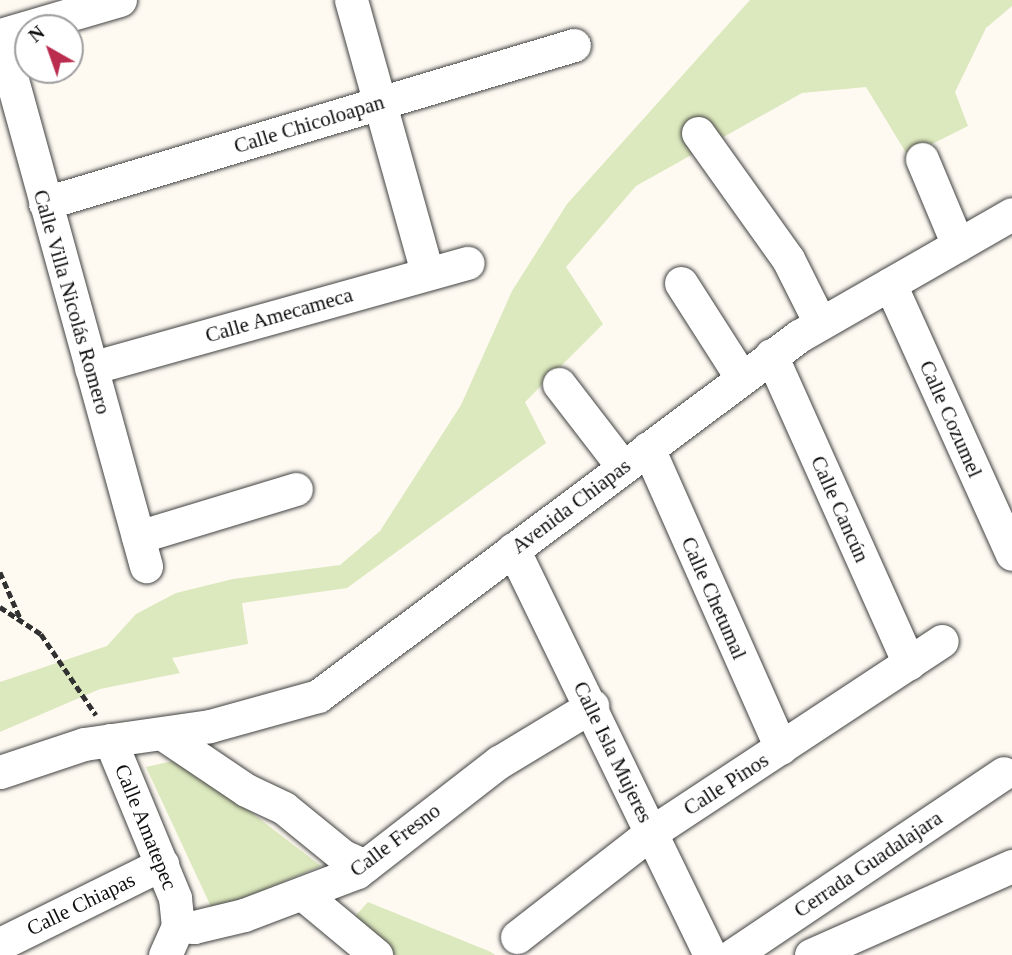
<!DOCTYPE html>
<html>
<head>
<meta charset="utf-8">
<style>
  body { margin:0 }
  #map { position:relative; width:1012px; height:955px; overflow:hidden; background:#fefaf2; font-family:Georgia,serif }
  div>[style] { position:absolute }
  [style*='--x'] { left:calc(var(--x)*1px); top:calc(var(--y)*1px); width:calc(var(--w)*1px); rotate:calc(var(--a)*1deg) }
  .green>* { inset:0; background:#dce8bd }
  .path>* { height:4.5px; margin-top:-2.25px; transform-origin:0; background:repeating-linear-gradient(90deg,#313131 0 7px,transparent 0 10.5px) }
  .roads { filter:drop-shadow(0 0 2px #424242) drop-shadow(0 0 2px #424242) }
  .minor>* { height:33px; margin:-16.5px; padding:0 16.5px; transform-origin:16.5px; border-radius:16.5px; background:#fff }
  span { translate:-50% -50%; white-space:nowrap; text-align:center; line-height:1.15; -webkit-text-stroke:7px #fff; paint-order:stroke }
  .street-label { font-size:21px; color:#0f0f0f }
  .north { position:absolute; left:14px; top:14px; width:70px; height:70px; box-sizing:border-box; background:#fff; border:2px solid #9f9f9f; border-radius:50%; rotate:320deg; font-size:19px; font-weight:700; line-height:28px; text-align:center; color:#0f0f0f }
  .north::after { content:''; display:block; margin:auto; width:24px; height:32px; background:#ba2d4f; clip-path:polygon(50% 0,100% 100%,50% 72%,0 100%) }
</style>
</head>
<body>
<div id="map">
  <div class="green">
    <i style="clip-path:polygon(750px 0,1012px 0,1012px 6px,986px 28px,955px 92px,968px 126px,908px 156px,866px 87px,802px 93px,636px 186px,566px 267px,603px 324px,525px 402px,546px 443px,347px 588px,242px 603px,248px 644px,172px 658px,180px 673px,100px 689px,0 732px,0 682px,107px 646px,136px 614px,176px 593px,233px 579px,340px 565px,380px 531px,461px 405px,512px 291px,567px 204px)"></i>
    <i style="clip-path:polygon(182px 759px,321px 866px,213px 911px,146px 767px)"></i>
    <i style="clip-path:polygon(368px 902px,491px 952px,495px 955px,390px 955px,348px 924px)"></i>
  </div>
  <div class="path">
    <i style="--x:0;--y:572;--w:52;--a:66.4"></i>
    <i style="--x:0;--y:607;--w:49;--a:33.4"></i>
    <i style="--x:41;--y:634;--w:98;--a:55.8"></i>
  </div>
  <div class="roads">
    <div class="minor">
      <i style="--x:351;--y:0;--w:283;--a:74.4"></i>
      <i style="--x:0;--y:35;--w:125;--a:-16.3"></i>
      <i style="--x:0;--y:36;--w:550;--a:74.6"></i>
      <i style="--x:698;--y:133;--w:155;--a:54.5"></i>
      <i style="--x:788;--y:259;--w:72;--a:63.4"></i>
      <i style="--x:922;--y:159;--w:93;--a:67.3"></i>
      <i style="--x:45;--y:203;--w:552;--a:-16.63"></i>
      <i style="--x:681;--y:283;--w:112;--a:57.4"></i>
      <i style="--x:890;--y:284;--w:296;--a:65.7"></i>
      <i style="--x:771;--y:355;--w:338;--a:65.9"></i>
      <i style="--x:91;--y:368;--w:391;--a:-15.6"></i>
      <i style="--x:559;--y:384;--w:105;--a:52.4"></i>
      <i style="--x:648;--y:448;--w:328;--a:66.1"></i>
      <i style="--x:138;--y:537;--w:165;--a:-16.9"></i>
      <i style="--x:513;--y:549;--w:451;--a:64.1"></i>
      <i style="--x:163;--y:734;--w:100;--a:34"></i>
      <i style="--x:246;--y:790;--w:42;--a:25.3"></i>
      <i style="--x:284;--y:808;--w:76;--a:39.1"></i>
      <i style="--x:343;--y:856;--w:24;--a:24"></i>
      <i style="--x:110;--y:740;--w:171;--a:67.6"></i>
      <i style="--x:175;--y:898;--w:28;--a:84"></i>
      <i style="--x:178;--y:926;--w:32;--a:114"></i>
      <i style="--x:0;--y:772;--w:89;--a:-18.4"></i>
      <i style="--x:84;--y:744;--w:127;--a:-8.1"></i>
      <i style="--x:210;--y:726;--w:112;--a:-15.5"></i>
      <i style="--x:318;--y:696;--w:601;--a:-36.81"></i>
      <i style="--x:799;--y:336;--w:245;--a:-29.8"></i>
      <i style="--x:304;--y:895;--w:94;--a:39.8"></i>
      <i style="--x:178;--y:926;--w:16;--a:4"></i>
      <i style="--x:194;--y:927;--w:51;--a:-13.5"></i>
      <i style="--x:244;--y:915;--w:121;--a:-20.8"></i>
      <i style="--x:357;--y:872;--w:180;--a:-37.8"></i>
      <i style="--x:499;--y:762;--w:109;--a:-31.1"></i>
      <i style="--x:517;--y:937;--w:171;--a:-37.9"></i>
      <i style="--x:652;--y:832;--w:347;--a:-33.4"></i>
      <i style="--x:0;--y:944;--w:181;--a:-26.3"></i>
      <i style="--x:733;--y:955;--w:326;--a:-33.9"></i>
      <i style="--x:811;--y:955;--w:220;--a:-23.9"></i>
    </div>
  </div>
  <div class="street-label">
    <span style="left:309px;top:124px;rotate:-17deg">Calle Chicoloapan</span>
    <span style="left:72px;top:302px;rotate:74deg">Calle Villa Nicolás Romero</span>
    <span style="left:279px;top:315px;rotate:-16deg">Calle Amecameca</span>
    <span style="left:951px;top:419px;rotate:66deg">Calle Cozumel</span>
    <span style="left:571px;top:506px;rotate:-37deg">Avenida Chiapas</span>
    <span style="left:840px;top:509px;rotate:66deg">Calle Cancún</span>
    <span style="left:714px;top:598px;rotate:66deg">Calle Chetumal</span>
    <span style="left:613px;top:752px;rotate:64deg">Calle Isla Mujeres</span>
    <span style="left:726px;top:784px;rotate:-33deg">Calle Pinos</span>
    <span style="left:146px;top:827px;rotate:68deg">Calle Amatepec</span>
    <span style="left:395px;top:840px;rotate:-37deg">Calle Fresno</span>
    <span style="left:868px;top:864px;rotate:-34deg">Cerrada Guadalajara</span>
    <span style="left:81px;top:904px;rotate:-26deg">Calle Chiapas</span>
  </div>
  <div class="north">N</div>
</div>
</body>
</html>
